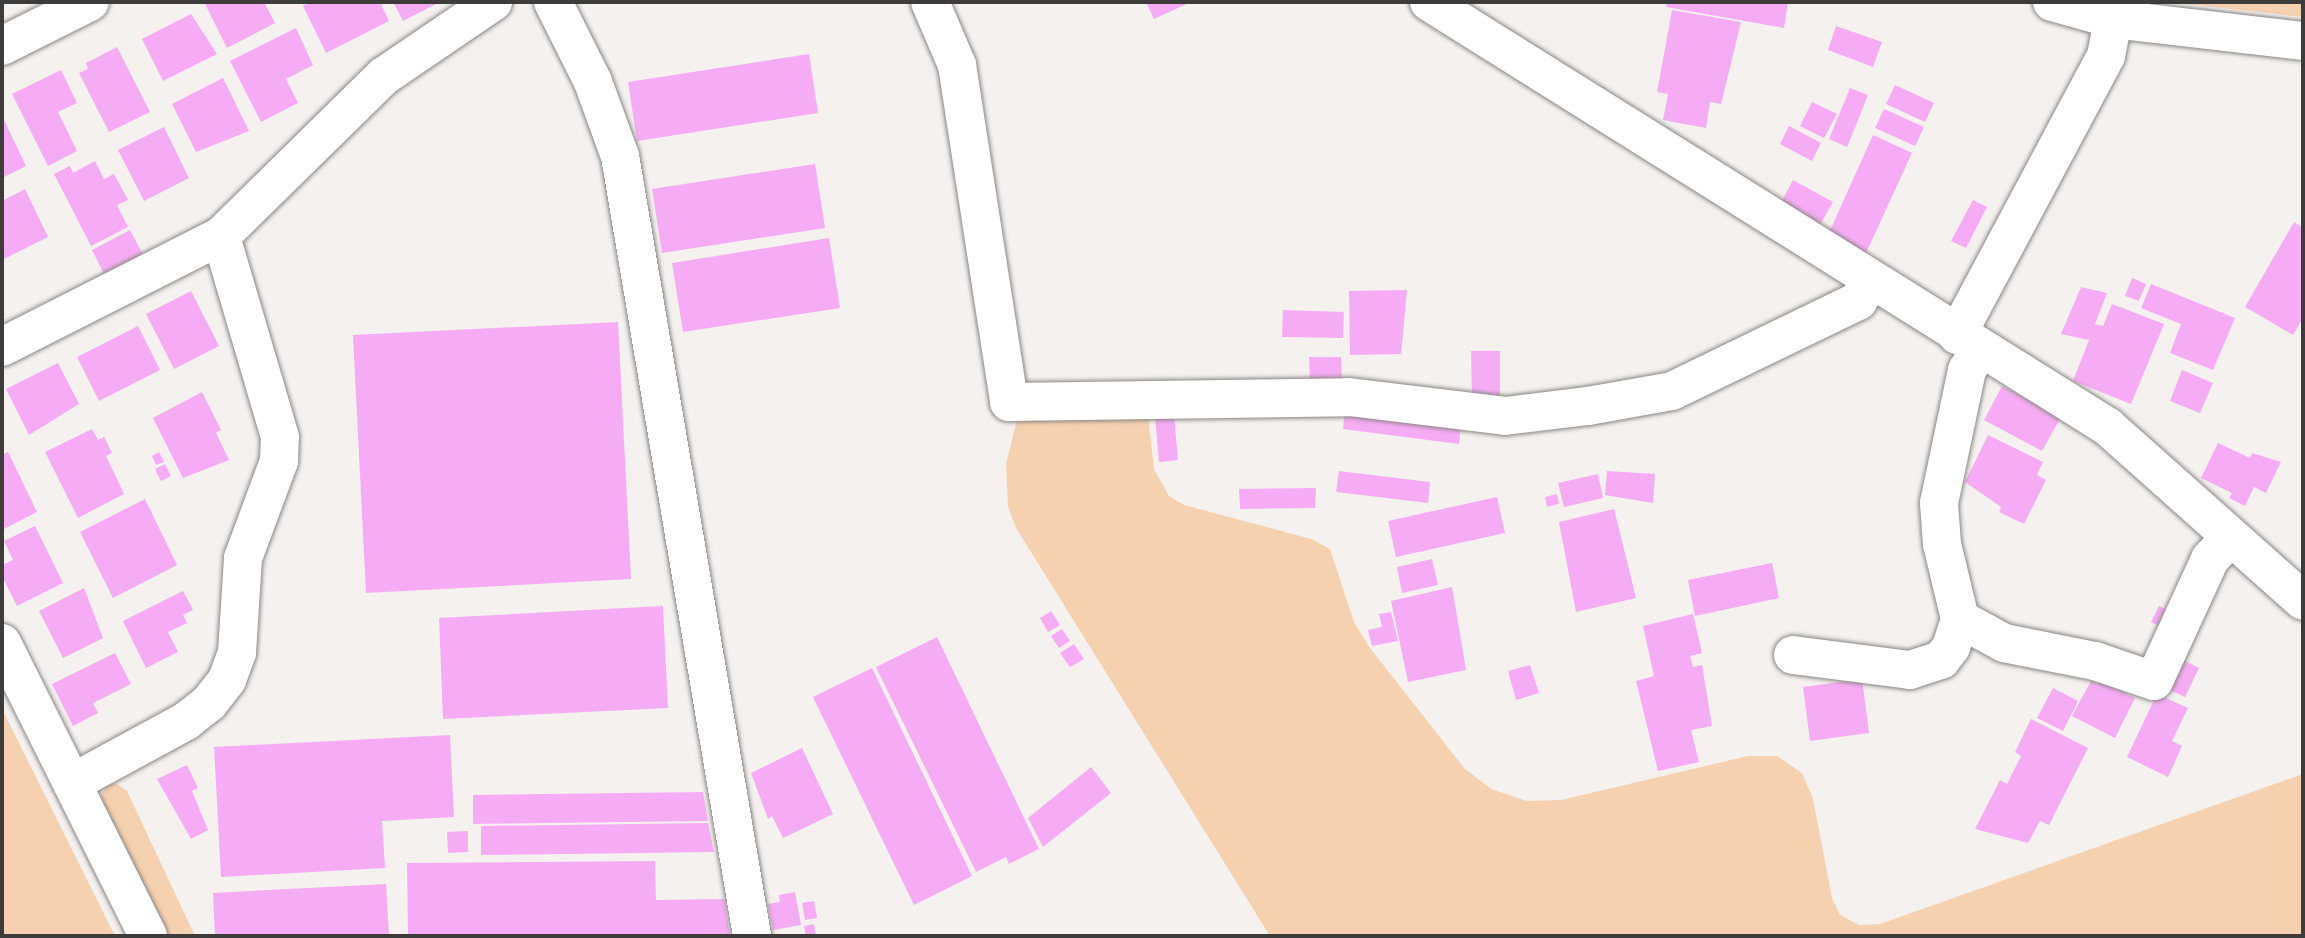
<!DOCTYPE html>
<html>
<head>
<meta charset="utf-8">
<style>
  body { margin:0 }
  #map { position:relative; width:2305px; height:938px; overflow:hidden; background:#f4f1ee; font-family:"Fira Sans",sans-serif }
  div>[style] { position:absolute }
  [style*='--x'] { left:calc(var(--x)*1px); top:calc(var(--y)*1px); width:calc(var(--w)*1px); rotate:calc(var(--a)*1deg) }
  .green>* { inset:0; background:#f6d1b0 }
  .building>* { inset:0; background:#f6acf4 }
  .roads { filter:drop-shadow(0 0 2px #898684) drop-shadow(0 0 2px #898684) }
  .minor>* { height:38px; margin:-19px; padding:0 19px; transform-origin:19px; border-radius:19px; background:#fff }
  .tertiary>* { height:38px; margin:-19px; padding:0 19px; transform-origin:19px; border-radius:19px; background:#fff }
  span { translate:-50% -50%; white-space:nowrap; text-align:center; line-height:1.15; -webkit-text-stroke:5px #f4f1ee; paint-order:stroke }
  .frame { position:absolute; inset:0; border:4px solid #3e3c3b; pointer-events:none }
</style>
</head>
<body>
<div id="map">
  <div class="green">
    <i style="clip-path:polygon(2169px 2px,2303px 2px,2303px 17px)"></i>
    <i style="clip-path:polygon(1148px 415px,1154px 469px,1169px 496px,1184px 505px,1311px 539px,1330px 549px,1354px 622px,1370px 648px,1464px 768px,1491px 789px,1527px 801px,1561px 800px,1748px 756px,1777px 756px,1802px 773px,1813px 799px,1832px 898px,1840px 915px,1859px 925px,1880px 924px,2303px 774px,2303px 936px,1270px 936px,1016px 528px,1008px 507px,1006px 464px,1017px 420px)"></i>
    <i style="clip-path:polygon(2px 709px,115px 936px,2px 936px)"></i>
    <i style="clip-path:polygon(117px 784px,127px 791px,195px 936px,168px 936px,102px 805px,101px 795px,107px 785px)"></i>
  </div>
  <div class="building">
    <i style="clip-path:polygon(204px 2px,264px 2px,275px 23px,227px 48px)"></i>
    <i style="clip-path:polygon(311px 2px,380px 2px,389px 21px,326px 53px,303px 6px)"></i>
    <i style="clip-path:polygon(393px 2px,440px 2px,403px 21px)"></i>
    <i style="clip-path:polygon(1146px 2px,1191px 2px,1154px 19px)"></i>
    <i style="clip-path:polygon(1667px 2px,1788px 2px,1784px 28px,1666px 7px)"></i>
    <i style="clip-path:polygon(1672px 10px,1741px 22px,1721px 104px,1710px 102px,1706px 128px,1663px 120px,1668px 94px,1657px 92px)"></i>
    <i style="clip-path:polygon(191px 14px,217px 54px,163px 81px,142px 39px)"></i>
    <i style="clip-path:polygon(1836px 26px,1882px 42px,1873px 67px,1828px 50px)"></i>
    <i style="clip-path:polygon(296px 28px,313px 65px,286px 79px,298px 103px,261px 122px,230px 61px)"></i>
    <i style="clip-path:polygon(117px 47px,150px 112px,109px 132px,79px 73px,88px 69px,86px 63px)"></i>
    <i style="clip-path:polygon(809px 54px,818px 113px,637px 141px,628px 82px)"></i>
    <i style="clip-path:polygon(61px 70px,77px 103px,58px 112px,77px 151px,48px 166px,12px 94px)"></i>
    <i style="clip-path:polygon(223px 78px,249px 131px,196px 152px,172px 104px)"></i>
    <i style="clip-path:polygon(1895px 85px,1934px 103px,1925px 122px,1886px 104px)"></i>
    <i style="clip-path:polygon(1850px 88px,1868px 95px,1847px 147px,1829px 139px)"></i>
    <i style="clip-path:polygon(1812px 102px,1837px 114px,1824px 138px,1800px 126px)"></i>
    <i style="clip-path:polygon(1884px 109px,1924px 127px,1915px 146px,1875px 128px)"></i>
    <i style="clip-path:polygon(2px 116px,26px 166px,2px 178px)"></i>
    <i style="clip-path:polygon(1789px 126px,1821px 143px,1812px 161px,1780px 144px)"></i>
    <i style="clip-path:polygon(164px 127px,189px 178px,144px 201px,118px 150px)"></i>
    <i style="clip-path:polygon(1873px 135px,1912px 153px,1866px 253px,1828px 235px)"></i>
    <i style="clip-path:polygon(95px 161px,104px 179px,114px 174px,128px 200px,117px 205px,128px 227px,91px 246px,54px 174px,70px 166px,73px 173px)"></i>
    <i style="clip-path:polygon(815px 164px,825px 228px,662px 253px,652px 189px)"></i>
    <i style="clip-path:polygon(1793px 180px,1833px 202px,1820px 225px,1780px 204px)"></i>
    <i style="clip-path:polygon(25px 189px,48px 237px,2px 260px,2px 201px)"></i>
    <i style="clip-path:polygon(1973px 200px,1987px 207px,1966px 248px,1951px 241px)"></i>
    <i style="clip-path:polygon(2294px 222px,2303px 228px,2303px 318px,2293px 335px,2245px 307px)"></i>
    <i style="clip-path:polygon(130px 230px,143px 255px,104px 274px,92px 250px)"></i>
    <i style="clip-path:polygon(829px 238px,840px 308px,683px 332px,672px 263px)"></i>
    <i style="clip-path:polygon(2132px 278px,2146px 284px,2139px 301px,2125px 296px)"></i>
    <i style="clip-path:polygon(2151px 284px,2235px 318px,2213px 370px,2170px 353px,2181px 324px,2141px 308px)"></i>
    <i style="clip-path:polygon(2081px 287px,2107px 293px,2095px 324px,2103px 326px,2112px 304px,2164px 324px,2131px 404px,2073px 381px,2089px 340px,2061px 334px)"></i>
    <i style="clip-path:polygon(1407px 290px,1401px 354px,1350px 355px,1349px 291px)"></i>
    <i style="clip-path:polygon(191px 291px,219px 346px,174px 369px,146px 314px)"></i>
    <i style="clip-path:polygon(1283px 310px,1344px 312px,1343px 338px,1282px 337px)"></i>
    <i style="clip-path:polygon(618px 322px,631px 579px,366px 593px,353px 335px)"></i>
    <i style="clip-path:polygon(138px 326px,160px 370px,99px 401px,77px 357px)"></i>
    <i style="clip-path:polygon(1471px 351px,1500px 351px,1500px 397px,1472px 397px)"></i>
    <i style="clip-path:polygon(1309px 357px,1341px 357px,1342px 381px,1310px 381px)"></i>
    <i style="clip-path:polygon(58px 363px,79px 404px,29px 435px,6px 389px)"></i>
    <i style="clip-path:polygon(2182px 370px,2213px 383px,2200px 413px,2170px 401px)"></i>
    <i style="clip-path:polygon(2002px 386px,2061px 417px,2042px 451px,1984px 420px)"></i>
    <i style="clip-path:polygon(202px 392px,221px 430px,216px 433px,229px 460px,183px 478px,153px 418px)"></i>
    <i style="clip-path:polygon(1345px 408px,1461px 423px,1459px 444px,1343px 429px)"></i>
    <i style="clip-path:polygon(1174px 416px,1178px 460px,1159px 462px,1155px 417px)"></i>
    <i style="clip-path:polygon(92px 429px,98px 440px,104px 437px,112px 453px,106px 456px,124px 494px,78px 518px,45px 452px)"></i>
    <i style="clip-path:polygon(1988px 435px,2043px 462px,2037px 475px,2046px 480px,2024px 524px,1999px 512px,2001px 507px,1965px 482px)"></i>
    <i style="clip-path:polygon(2218px 443px,2250px 458px,2252px 453px,2281px 462px,2266px 493px,2254px 487px,2245px 506px,2229px 498px,2232px 493px,2201px 478px)"></i>
    <i style="clip-path:polygon(8px 452px,37px 512px,2px 530px,2px 455px)"></i>
    <i style="clip-path:polygon(159px 452px,164px 462px,156px 465px,152px 456px)"></i>
    <i style="clip-path:polygon(165px 464px,171px 476px,161px 481px,155px 469px)"></i>
    <i style="clip-path:polygon(1339px 471px,1430px 482px,1428px 503px,1336px 492px)"></i>
    <i style="clip-path:polygon(1607px 471px,1655px 474px,1653px 503px,1605px 495px)"></i>
    <i style="clip-path:polygon(1598px 474px,1603px 498px,1564px 507px,1558px 483px)"></i>
    <i style="clip-path:polygon(1316px 488px,1315px 508px,1240px 509px,1239px 489px)"></i>
    <i style="clip-path:polygon(1557px 494px,1559px 504px,1547px 507px,1545px 497px)"></i>
    <i style="clip-path:polygon(1497px 497px,1505px 533px,1396px 557px,1388px 521px)"></i>
    <i style="clip-path:polygon(145px 499px,177px 565px,113px 598px,80px 532px)"></i>
    <i style="clip-path:polygon(1614px 509px,1636px 598px,1576px 612px,1559px 522px)"></i>
    <i style="clip-path:polygon(35px 526px,63px 583px,17px 606px,2px 576px,2px 565px,13px 560px,4px 541px)"></i>
    <i style="clip-path:polygon(1432px 559px,1438px 585px,1402px 593px,1397px 567px)"></i>
    <i style="clip-path:polygon(1772px 563px,1779px 598px,1695px 616px,1688px 580px)"></i>
    <i style="clip-path:polygon(1452px 587px,1466px 670px,1408px 682px,1391px 601px)"></i>
    <i style="clip-path:polygon(84px 588px,103px 638px,63px 658px,39px 611px)"></i>
    <i style="clip-path:polygon(183px 591px,193px 610px,183px 615px,187px 623px,168px 632px,178px 652px,146px 668px,123px 621px)"></i>
    <i style="clip-path:polygon(663px 606px,668px 708px,443px 719px,439px 618px)"></i>
    <i style="clip-path:polygon(2159px 606px,2170px 611px,2162px 627px,2151px 622px)"></i>
    <i style="clip-path:polygon(1051px 611px,1060px 625px,1048px 632px,1040px 618px)"></i>
    <i style="clip-path:polygon(1391px 612px,1398px 641px,1372px 646px,1368px 630px,1382px 627px,1379px 614px)"></i>
    <i style="clip-path:polygon(1693px 614px,1702px 653px,1690px 656px,1693px 667px,1702px 665px,1712px 726px,1691px 730px,1699px 762px,1658px 771px,1636px 681px,1654px 676px,1643px 626px)"></i>
    <i style="clip-path:polygon(1062px 629px,1070px 641px,1059px 648px,1051px 636px)"></i>
    <i style="clip-path:polygon(937px 637px,1039px 849px,1009px 864px,1006px 857px,976px 872px,876px 667px)"></i>
    <i style="clip-path:polygon(1074px 644px,1084px 659px,1070px 667px,1060px 653px)"></i>
    <i style="clip-path:polygon(115px 653px,131px 684px,93px 703px,98px 713px,73px 726px,52px 684px)"></i>
    <i style="clip-path:polygon(2177px 657px,2199px 668px,2185px 697px,2163px 687px)"></i>
    <i style="clip-path:polygon(1530px 665px,1539px 693px,1516px 700px,1508px 671px)"></i>
    <i style="clip-path:polygon(872px 668px,972px 876px,914px 905px,813px 697px)"></i>
    <i style="clip-path:polygon(1862px 679px,1869px 733px,1810px 741px,1803px 687px)"></i>
    <i style="clip-path:polygon(2099px 680px,2135px 698px,2115px 738px,2072px 716px,2091px 681px,2097px 684px)"></i>
    <i style="clip-path:polygon(2053px 688px,2078px 701px,2063px 731px,2037px 718px)"></i>
    <i style="clip-path:polygon(2157px 694px,2188px 708px,2172px 741px,2182px 746px,2168px 777px,2127px 757px)"></i>
    <i style="clip-path:polygon(2031px 719px,2088px 748px,2049px 825px,2040px 821px,2028px 843px,1975px 829px,2000px 780px,2007px 784px,2021px 756px,2015px 752px)"></i>
    <i style="clip-path:polygon(450px 735px,454px 817px,382px 821px,385px 868px,221px 877px,214px 747px)"></i>
    <i style="clip-path:polygon(802px 748px,833px 814px,783px 838px,772px 816px,768px 819px,751px 773px)"></i>
    <i style="clip-path:polygon(187px 765px,198px 788px,192px 791px,208px 830px,191px 839px,157px 779px)"></i>
    <i style="clip-path:polygon(1091px 767px,1111px 793px,1043px 847px,1028px 818px)"></i>
    <i style="clip-path:polygon(703px 792px,708px 821px,473px 824px,473px 795px)"></i>
    <i style="clip-path:polygon(708px 823px,714px 852px,481px 855px,481px 826px)"></i>
    <i style="clip-path:polygon(468px 831px,468px 852px,448px 853px,447px 832px)"></i>
    <i style="clip-path:polygon(655px 861px,656px 900px,724px 899px,730px 936px,408px 936px,407px 863px)"></i>
    <i style="clip-path:polygon(386px 884px,389px 936px,215px 936px,213px 893px)"></i>
    <i style="clip-path:polygon(795px 892px,801px 925px,773px 930px,768px 904px,780px 902px,779px 895px)"></i>
    <i style="clip-path:polygon(814px 901px,817px 918px,805px 920px,802px 903px)"></i>
    <i style="clip-path:polygon(814px 924px,816px 936px,806px 936px,804px 926px)"></i>
  </div>
  <div class="roads">
    <div class="minor">
      <i style="--x:930;--y:2;--w:69;--a:66.8"></i>
      <i style="--x:957;--y:65;--w:341;--a:81.2"></i>
      <i style="--x:1009;--y:402;--w:340;--a:-0.8"></i>
      <i style="--x:1349;--y:397;--w:157;--a:6.9"></i>
      <i style="--x:1505;--y:416;--w:84;--a:-6.9"></i>
      <i style="--x:1588;--y:406;--w:85;--a:-10.1"></i>
      <i style="--x:1672;--y:391;--w:207;--a:-25.8"></i>
      <i style="--x:1858;--y:301;--w:23;--a:-59"></i>
      <i style="--x:1429;--y:2;--w:801;--a:32.04"></i>
      <i style="--x:2108;--y:427;--w:261;--a:41.7"></i>
      <i style="--x:2;--y:46;--w:98;--a:-26.6"></i>
      <i style="--x:1957;--y:335;--w:316;--a:-61.9"></i>
      <i style="--x:2106;--y:56;--w:38;--a:-79"></i>
      <i style="--x:2;--y:347;--w:246;--a:-26.9"></i>
      <i style="--x:221;--y:236;--w:228;--a:-44.5"></i>
      <i style="--x:384;--y:76;--w:132;--a:-34.2"></i>
      <i style="--x:1960;--y:619;--w:50;--a:28.6"></i>
      <i style="--x:2004;--y:643;--w:93;--a:11.2"></i>
      <i style="--x:2095;--y:661;--w:62;--a:18.7"></i>
      <i style="--x:2154;--y:681;--w:134;--a:-65.3"></i>
      <i style="--x:2210;--y:559;--w:30;--a:-46"></i>
      <i style="--x:2;--y:643;--w:327;--a:63.5"></i>
      <i style="--x:1793;--y:655;--w:118;--a:7.3"></i>
      <i style="--x:1910;--y:670;--w:33;--a:-18"></i>
      <i style="--x:1941;--y:660;--w:16;--a:-52"></i>
      <i style="--x:1951;--y:647;--w:29;--a:-72"></i>
      <i style="--x:1960;--y:619;--w:77;--a:-103.5"></i>
      <i style="--x:1942;--y:544;--w:41;--a:-94.2"></i>
      <i style="--x:1939;--y:503;--w:136;--a:-78.1"></i>
      <i style="--x:1967;--y:370;--w:26;--a:-58"></i>
      <i style="--x:72;--y:783;--w:130;--a:-28.5"></i>
      <i style="--x:186;--y:721;--w:29;--a:-38"></i>
      <i style="--x:209;--y:703;--w:29;--a:-52"></i>
      <i style="--x:227;--y:680;--w:29;--a:-70"></i>
      <i style="--x:237;--y:653;--w:95;--a:-86.4"></i>
      <i style="--x:243;--y:558;--w:103;--a:-69.6"></i>
      <i style="--x:279;--y:461;--w:24;--a:-88"></i>
      <i style="--x:280;--y:437;--w:209;--a:-106.4"></i>
    </div>
    <div class="tertiary">
      <i style="--x:553;--y:2;--w:89;--a:63.4"></i>
      <i style="--x:593;--y:82;--w:79;--a:70"></i>
      <i style="--x:620;--y:156;--w:791;--a:80.39"></i>
      <i style="--x:2052;--y:2;--w:63;--a:15.6"></i>
      <i style="--x:2113;--y:19;--w:191;--a:6.6"></i>
    </div>
  </div>
  <div class="frame"></div>
</div>
</body>
</html>
